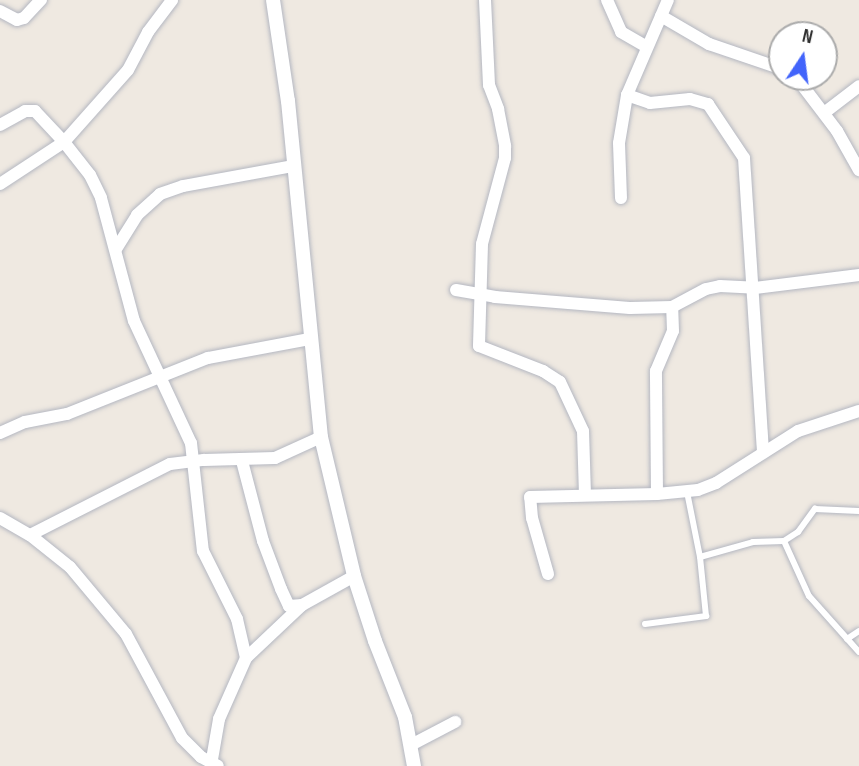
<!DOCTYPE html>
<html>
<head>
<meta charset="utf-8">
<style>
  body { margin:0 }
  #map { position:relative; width:859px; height:766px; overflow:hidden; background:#efe9e1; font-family:"Sofia Sans Condensed",sans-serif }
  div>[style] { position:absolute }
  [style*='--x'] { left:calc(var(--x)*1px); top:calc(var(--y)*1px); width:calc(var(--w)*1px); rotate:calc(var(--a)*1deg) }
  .roads { filter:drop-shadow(0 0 2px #b4b7c1) drop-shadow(0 0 2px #b4b7c1) }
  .service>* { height:6px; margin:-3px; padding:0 3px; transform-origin:3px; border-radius:3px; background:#fff }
  .minor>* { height:12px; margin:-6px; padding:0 6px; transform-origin:6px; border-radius:6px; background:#fff }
  .tertiary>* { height:14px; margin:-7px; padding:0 7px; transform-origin:7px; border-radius:7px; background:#fff }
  span { translate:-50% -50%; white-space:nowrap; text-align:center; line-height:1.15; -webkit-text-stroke:5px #fff; paint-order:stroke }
  .north { position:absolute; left:768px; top:21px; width:70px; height:70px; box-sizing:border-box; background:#fff; border:2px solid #ababab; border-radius:50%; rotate:13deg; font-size:19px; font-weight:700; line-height:28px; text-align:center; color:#2e2e2e }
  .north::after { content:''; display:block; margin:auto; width:24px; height:32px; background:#4264fb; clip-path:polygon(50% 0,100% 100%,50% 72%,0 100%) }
</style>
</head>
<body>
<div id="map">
  <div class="roads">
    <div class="service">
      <i style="--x:784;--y:541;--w:60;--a:65.6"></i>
      <i style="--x:809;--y:596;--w:75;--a:48.2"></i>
      <i style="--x:700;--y:557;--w:55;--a:-15.8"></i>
      <i style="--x:753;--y:542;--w:31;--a:-2"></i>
      <i style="--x:784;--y:541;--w:17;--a:-33"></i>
      <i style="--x:798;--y:532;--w:29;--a:-54"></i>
      <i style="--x:815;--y:509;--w:44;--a:2.6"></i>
      <i style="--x:645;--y:624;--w:62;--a:-7.5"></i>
      <i style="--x:706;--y:616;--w:59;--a:-95.8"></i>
      <i style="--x:700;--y:557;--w:66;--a:-101.3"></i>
      <i style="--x:847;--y:639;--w:14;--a:-34"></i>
    </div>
    <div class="minor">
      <i style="--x:485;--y:0;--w:85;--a:87.3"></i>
      <i style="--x:489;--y:85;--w:26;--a:69"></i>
      <i style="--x:498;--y:109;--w:38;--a:79"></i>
      <i style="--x:505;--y:146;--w:12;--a:90"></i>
      <i style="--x:505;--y:158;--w:89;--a:105"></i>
      <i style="--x:482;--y:244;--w:102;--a:91.7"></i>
      <i style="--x:479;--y:346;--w:69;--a:21.3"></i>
      <i style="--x:543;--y:371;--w:20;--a:33"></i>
      <i style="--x:560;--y:382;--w:54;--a:64.9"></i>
      <i style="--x:583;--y:431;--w:63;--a:88.2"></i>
      <i style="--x:607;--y:0;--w:35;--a:66"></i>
      <i style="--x:621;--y:32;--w:30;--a:30"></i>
      <i style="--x:0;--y:11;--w:19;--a:28"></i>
      <i style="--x:17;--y:20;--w:7;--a:-16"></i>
      <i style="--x:24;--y:18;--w:25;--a:-47"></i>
      <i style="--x:661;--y:16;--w:56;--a:30.3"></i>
      <i style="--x:709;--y:44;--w:77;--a:18.9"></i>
      <i style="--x:796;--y:77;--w:68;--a:52.8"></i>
      <i style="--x:837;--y:131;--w:45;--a:60.6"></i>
      <i style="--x:627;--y:95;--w:24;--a:19"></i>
      <i style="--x:650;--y:103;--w:40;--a:-5.7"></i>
      <i style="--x:690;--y:99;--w:19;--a:16"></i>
      <i style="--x:708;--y:104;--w:65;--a:56.3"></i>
      <i style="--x:744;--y:158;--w:295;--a:86.3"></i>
      <i style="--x:824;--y:113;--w:44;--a:-37.6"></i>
      <i style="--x:0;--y:125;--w:29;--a:-29"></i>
      <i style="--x:25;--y:111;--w:10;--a:0"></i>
      <i style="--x:35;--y:111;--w:42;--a:46.9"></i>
      <i style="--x:64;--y:142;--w:42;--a:51.8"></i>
      <i style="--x:90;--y:175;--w:25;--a:64"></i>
      <i style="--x:101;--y:198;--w:127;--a:75"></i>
      <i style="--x:134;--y:321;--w:135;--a:65"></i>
      <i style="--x:191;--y:443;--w:109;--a:83.7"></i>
      <i style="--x:203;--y:551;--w:76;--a:63.4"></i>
      <i style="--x:237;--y:619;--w:40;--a:77"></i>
      <i style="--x:0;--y:184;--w:77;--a:-33.3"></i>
      <i style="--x:64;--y:142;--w:96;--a:-48.4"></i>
      <i style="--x:128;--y:70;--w:43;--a:-62.2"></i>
      <i style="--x:148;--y:32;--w:40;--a:-53"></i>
      <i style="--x:621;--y:198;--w:55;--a:-92.1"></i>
      <i style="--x:619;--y:143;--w:49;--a:-80.5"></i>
      <i style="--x:627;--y:95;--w:103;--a:-66.7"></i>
      <i style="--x:116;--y:249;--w:40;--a:-58"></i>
      <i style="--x:137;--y:215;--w:31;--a:-42"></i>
      <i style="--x:160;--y:194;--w:24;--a:-19"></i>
      <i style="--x:183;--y:186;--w:112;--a:-10.3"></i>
      <i style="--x:456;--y:290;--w:40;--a:10"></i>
      <i style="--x:495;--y:297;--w:135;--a:4.7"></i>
      <i style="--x:630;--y:308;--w:42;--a:-1.4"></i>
      <i style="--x:672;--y:307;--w:38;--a:-28"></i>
      <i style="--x:706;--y:289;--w:14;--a:-12"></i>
      <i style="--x:720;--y:286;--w:35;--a:3"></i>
      <i style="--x:755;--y:288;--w:105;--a:-7.1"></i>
      <i style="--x:0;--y:433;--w:27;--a:-24"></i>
      <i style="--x:25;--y:422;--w:43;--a:-10.8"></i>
      <i style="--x:67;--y:414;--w:152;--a:-21.7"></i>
      <i style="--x:208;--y:358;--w:104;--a:-10.6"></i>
      <i style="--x:242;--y:461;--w:83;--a:75.3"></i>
      <i style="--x:263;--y:541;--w:51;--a:69.4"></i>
      <i style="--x:281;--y:589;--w:19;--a:65"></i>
      <i style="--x:289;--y:606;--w:13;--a:-4"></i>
      <i style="--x:657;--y:494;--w:123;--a:-90.5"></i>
      <i style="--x:656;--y:371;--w:43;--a:-67"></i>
      <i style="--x:673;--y:331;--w:24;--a:-92"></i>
      <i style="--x:0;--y:518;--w:34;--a:30"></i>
      <i style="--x:30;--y:535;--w:51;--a:38.7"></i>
      <i style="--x:70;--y:567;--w:87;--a:50.1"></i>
      <i style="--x:126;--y:634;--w:118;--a:61.7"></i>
      <i style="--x:182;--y:738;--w:27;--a:45"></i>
      <i style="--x:201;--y:757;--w:19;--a:28"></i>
      <i style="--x:30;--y:535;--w:157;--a:-26.9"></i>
      <i style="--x:170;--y:464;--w:34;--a:-7"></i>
      <i style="--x:204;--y:460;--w:71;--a:-1.6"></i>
      <i style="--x:275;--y:458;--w:51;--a:-24.5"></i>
      <i style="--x:548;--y:574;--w:58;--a:-105.9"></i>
      <i style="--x:532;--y:518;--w:21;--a:-95"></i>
      <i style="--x:530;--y:497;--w:127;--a:-1.4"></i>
      <i style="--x:657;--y:494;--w:41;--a:-5.6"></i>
      <i style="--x:698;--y:490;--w:19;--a:-21"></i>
      <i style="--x:716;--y:483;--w:97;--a:-32.4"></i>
      <i style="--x:798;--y:431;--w:64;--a:-18.2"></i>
      <i style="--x:411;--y:745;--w:50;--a:-27.6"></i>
      <i style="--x:211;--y:765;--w:47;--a:-80.1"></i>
      <i style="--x:219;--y:719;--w:67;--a:-66.1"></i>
      <i style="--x:246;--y:658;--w:77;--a:-43.4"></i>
      <i style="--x:302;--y:605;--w:60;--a:-29.1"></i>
    </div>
    <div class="tertiary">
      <i style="--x:273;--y:0;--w:102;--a:81.6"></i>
      <i style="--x:288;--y:101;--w:338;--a:84.4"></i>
      <i style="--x:321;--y:437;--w:143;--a:76.6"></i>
      <i style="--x:354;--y:576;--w:68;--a:72.1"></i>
      <i style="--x:375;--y:641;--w:82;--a:68.5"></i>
      <i style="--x:405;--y:717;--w:50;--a:79.6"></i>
    </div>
  </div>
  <div class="north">N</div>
</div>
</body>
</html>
